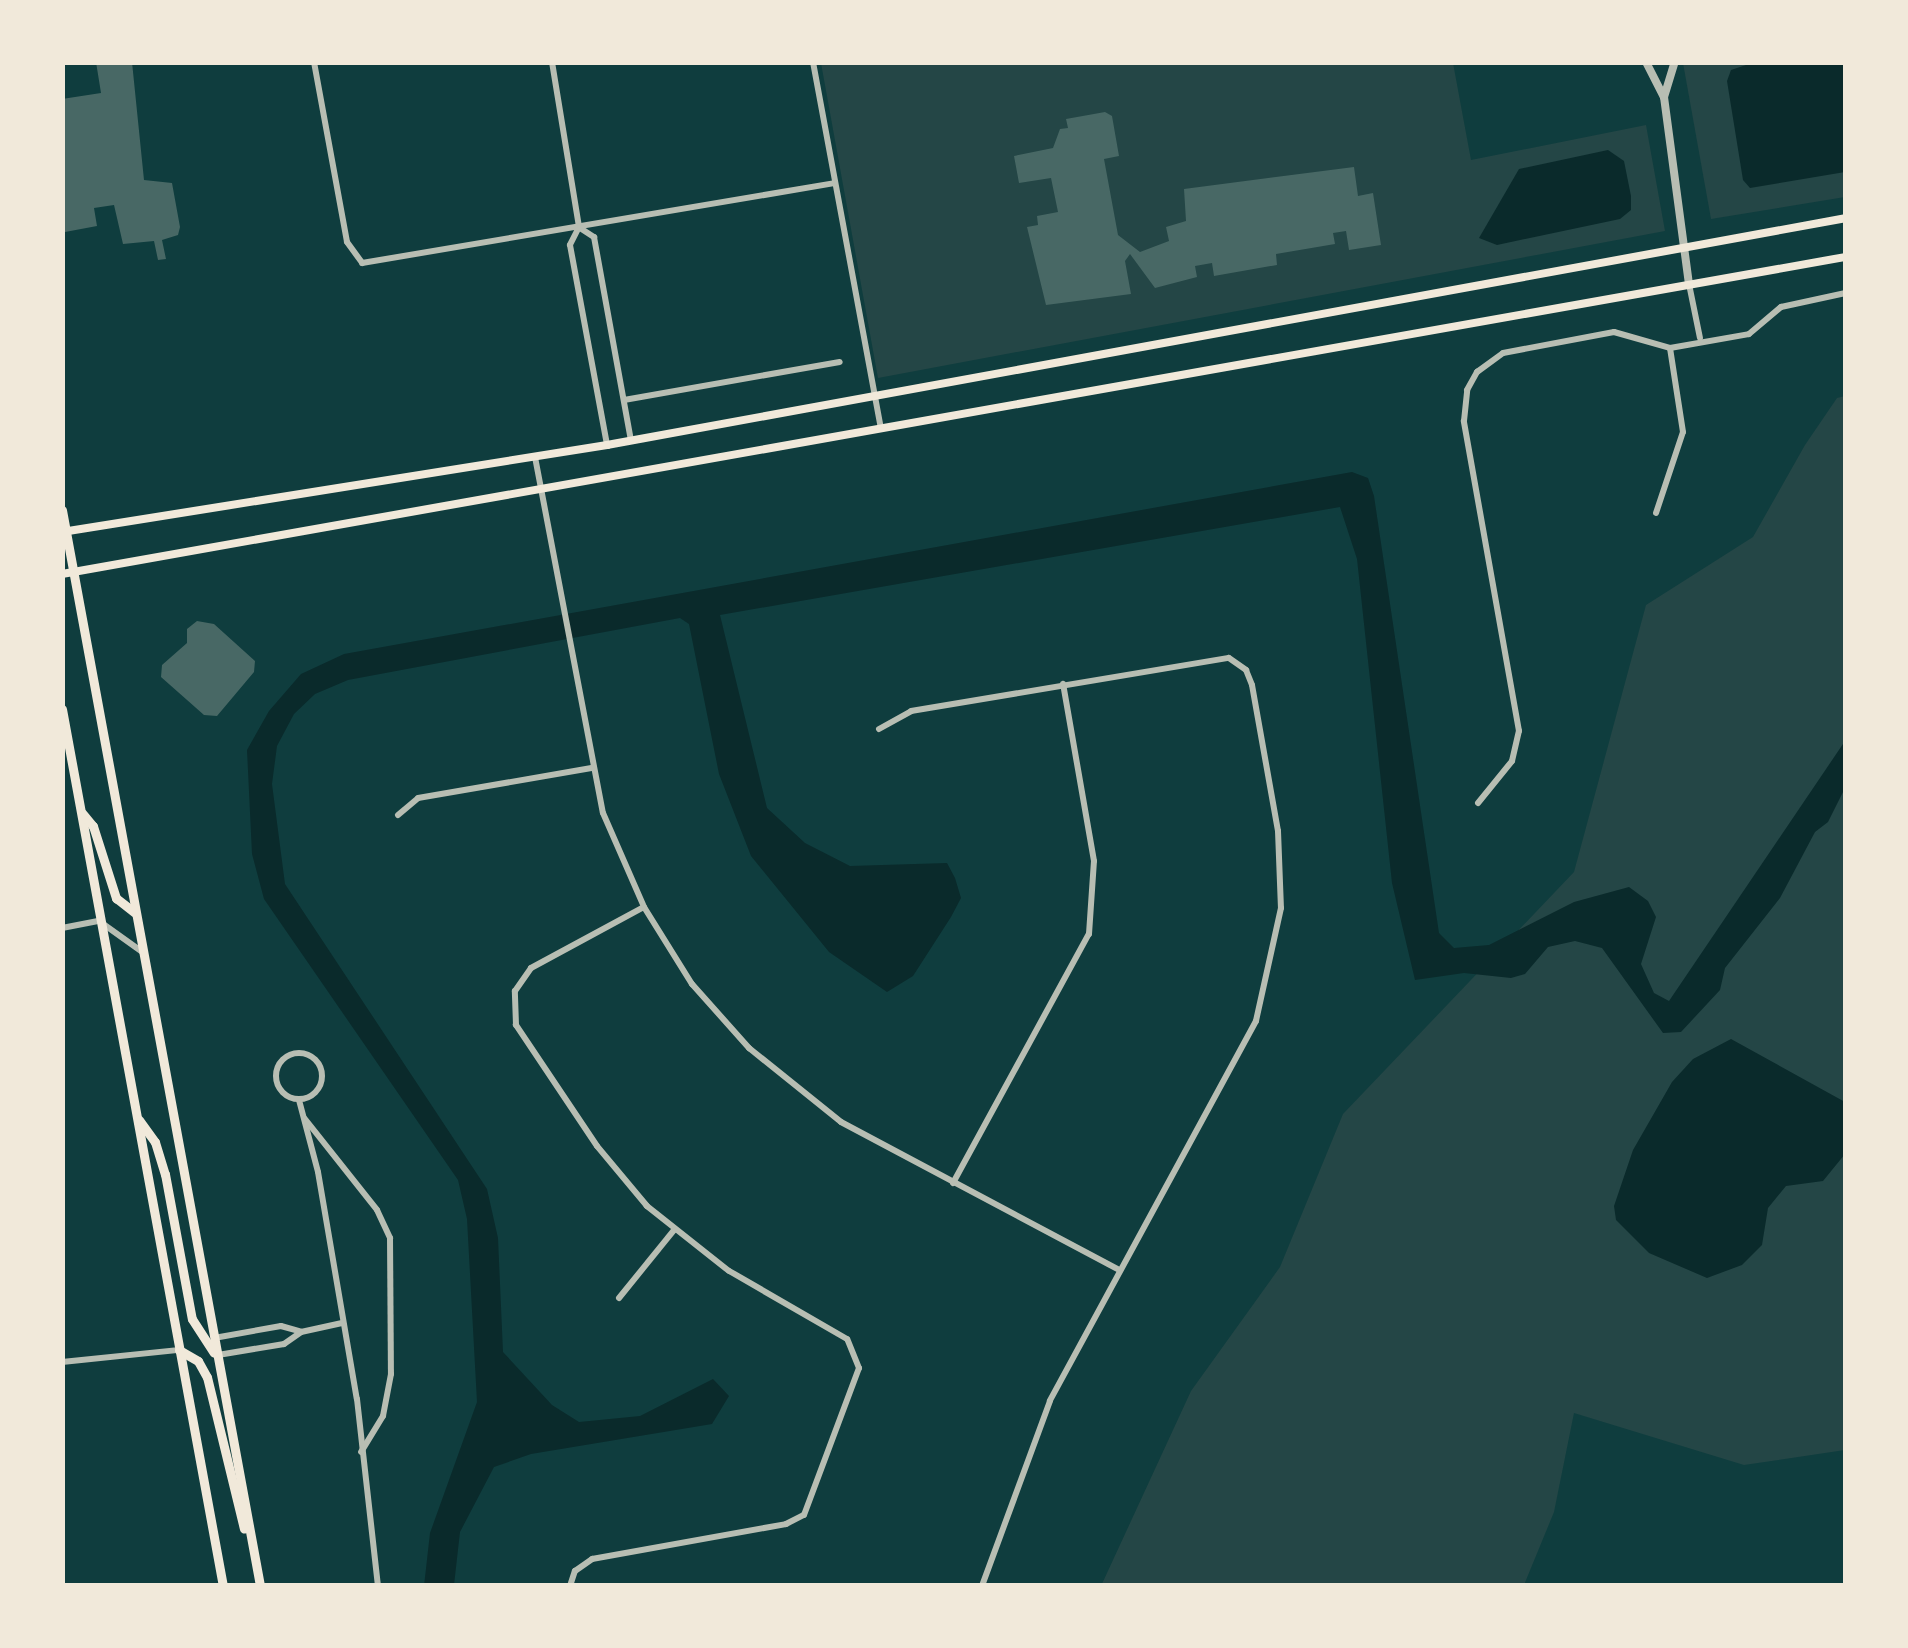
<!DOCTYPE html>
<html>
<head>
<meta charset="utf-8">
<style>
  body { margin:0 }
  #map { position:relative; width:1908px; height:1648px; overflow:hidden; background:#0f3d3e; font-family:Ubuntu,sans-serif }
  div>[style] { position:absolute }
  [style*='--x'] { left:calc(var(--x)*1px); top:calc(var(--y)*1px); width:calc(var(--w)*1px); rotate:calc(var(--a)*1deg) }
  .green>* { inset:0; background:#244646 }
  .water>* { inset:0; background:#0a2a2b }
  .building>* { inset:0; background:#486865 }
  .minor>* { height:6px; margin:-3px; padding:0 3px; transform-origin:3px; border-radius:3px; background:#b8beb3 }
  .minor>.ring { margin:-3px; padding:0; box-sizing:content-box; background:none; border:6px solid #b8beb3; border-radius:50% }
  .tertiary>* { height:8px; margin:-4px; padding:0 4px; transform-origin:4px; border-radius:4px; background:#b8beb3 }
  .secondary>* { height:8px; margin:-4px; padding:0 4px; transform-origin:4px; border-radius:4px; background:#f1e9da }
  .primary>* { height:9px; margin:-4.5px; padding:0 4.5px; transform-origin:4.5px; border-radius:4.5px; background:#f1e9da }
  span { translate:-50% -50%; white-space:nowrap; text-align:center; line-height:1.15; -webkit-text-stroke:9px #f1e9da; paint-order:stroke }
  .frame { position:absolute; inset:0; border:65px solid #f1e9da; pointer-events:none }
</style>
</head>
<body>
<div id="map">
  <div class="green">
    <i style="clip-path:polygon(821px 63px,1453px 63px,1471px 160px,1646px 125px,1665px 231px,878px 378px)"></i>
    <i style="clip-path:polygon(1683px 63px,1845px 63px,1845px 197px,1711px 219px)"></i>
    <i style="clip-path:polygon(1845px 396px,1845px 1450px,1744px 1465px,1574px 1413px,1554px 1512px,1524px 1585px,1101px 1586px,1191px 1391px,1280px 1267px,1343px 1114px,1574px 872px,1646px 605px,1753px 537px,1805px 445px,1837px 398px)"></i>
  </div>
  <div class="water">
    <i style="clip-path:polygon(1752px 63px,1845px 63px,1845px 172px,1750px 188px,1743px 180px,1727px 81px,1731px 70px)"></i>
    <i style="clip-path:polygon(1608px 150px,1624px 161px,1631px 196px,1631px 210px,1620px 219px,1497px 245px,1479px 238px,1519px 169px)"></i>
    <i style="clip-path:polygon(1352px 472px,1368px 478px,1374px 496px,1439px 933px,1454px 948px,1489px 945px,1574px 902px,1629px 887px,1648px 901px,1656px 917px,1641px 964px,1654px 993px,1669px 1001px,1845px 741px,1846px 786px,1828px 822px,1815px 832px,1780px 898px,1725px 968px,1720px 990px,1681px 1032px,1663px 1033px,1602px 948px,1575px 941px,1548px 947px,1525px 974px,1511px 978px,1464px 973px,1415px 980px,1392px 883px,1357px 559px,1340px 507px,720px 615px,767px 808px,805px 843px,850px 866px,947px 863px,955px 878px,961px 898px,951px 917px,913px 976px,887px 992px,829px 952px,751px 856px,719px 774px,689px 624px,680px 618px,348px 680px,315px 694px,294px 714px,277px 746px,272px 784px,285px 884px,487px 1189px,498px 1238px,503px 1352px,552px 1405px,579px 1422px,640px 1416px,713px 1379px,729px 1396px,712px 1424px,531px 1454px,494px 1467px,460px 1532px,454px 1585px,424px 1586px,430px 1533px,477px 1402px,467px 1219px,458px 1180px,264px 899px,252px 854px,247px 750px,269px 711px,301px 674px,344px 654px)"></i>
    <i style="clip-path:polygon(1731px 1039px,1845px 1102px,1845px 1154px,1823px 1181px,1786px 1186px,1768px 1208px,1762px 1245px,1742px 1265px,1707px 1278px,1649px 1253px,1616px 1220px,1614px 1206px,1633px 1150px,1672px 1082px,1693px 1059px)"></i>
  </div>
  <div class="building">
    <i style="clip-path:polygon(96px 62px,132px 62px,144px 180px,172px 183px,180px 227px,178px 235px,162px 240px,166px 259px,158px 260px,154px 241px,123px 244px,114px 205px,94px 208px,97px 226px,65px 232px,62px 99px,101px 93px)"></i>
    <i style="clip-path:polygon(1105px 112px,1112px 116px,1119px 156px,1104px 159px,1118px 235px,1140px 252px,1169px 241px,1166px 227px,1186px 221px,1184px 189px,1354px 167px,1358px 196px,1373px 193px,1381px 245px,1349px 250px,1346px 231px,1333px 233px,1335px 244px,1276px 254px,1277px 265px,1214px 276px,1212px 263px,1195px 266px,1197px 277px,1155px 288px,1130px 254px,1125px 261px,1131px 294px,1046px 305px,1027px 227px,1038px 225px,1037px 216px,1058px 212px,1051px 178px,1019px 183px,1014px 156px,1053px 148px,1060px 129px,1068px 128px,1066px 119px)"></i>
    <i style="clip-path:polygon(197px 621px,214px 624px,255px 661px,254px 672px,217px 716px,204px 715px,161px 677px,162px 665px,187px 643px,187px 629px)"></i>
  </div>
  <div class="minor">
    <i style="--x:314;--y:62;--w:183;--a:79.6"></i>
    <i style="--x:347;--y:242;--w:26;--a:54"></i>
    <i style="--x:362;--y:263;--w:479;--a:-9.6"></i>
    <i style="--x:552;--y:62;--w:167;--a:80.7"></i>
    <i style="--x:579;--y:227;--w:20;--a:117"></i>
    <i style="--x:570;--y:245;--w:203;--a:79.5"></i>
    <i style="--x:813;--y:62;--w:372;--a:79.5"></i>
    <i style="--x:580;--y:228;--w:17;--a:33"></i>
    <i style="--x:594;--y:237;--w:206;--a:79.7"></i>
    <i style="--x:1689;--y:284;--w:55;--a:78.5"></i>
    <i style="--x:624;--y:400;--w:219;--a:-10"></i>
    <i style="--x:535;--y:457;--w:362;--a:79.2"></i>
    <i style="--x:603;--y:813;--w:103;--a:66.4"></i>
    <i style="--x:644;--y:907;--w:91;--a:58.1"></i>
    <i style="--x:692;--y:984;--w:86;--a:48.3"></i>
    <i style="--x:749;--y:1048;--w:118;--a:38.8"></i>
    <i style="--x:841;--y:1122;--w:314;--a:28"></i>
    <i style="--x:1656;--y:513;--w:85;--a:-71.6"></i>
    <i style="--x:1683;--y:432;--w:85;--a:-98.8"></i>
    <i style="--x:879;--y:729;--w:37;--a:-29"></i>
    <i style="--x:911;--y:711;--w:322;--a:-9.5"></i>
    <i style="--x:1229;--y:658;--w:21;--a:35"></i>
    <i style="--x:1246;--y:670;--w:16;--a:68"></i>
    <i style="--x:1252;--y:685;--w:148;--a:79.9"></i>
    <i style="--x:1278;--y:831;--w:77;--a:87.8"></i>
    <i style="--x:1281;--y:908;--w:116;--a:102.5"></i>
    <i style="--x:1256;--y:1021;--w:432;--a:118.5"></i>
    <i style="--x:1050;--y:1401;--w:197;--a:110.2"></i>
    <i style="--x:1478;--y:803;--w:54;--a:-51"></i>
    <i style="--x:1512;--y:761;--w:31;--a:-77"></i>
    <i style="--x:1519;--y:731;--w:315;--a:-100.1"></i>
    <i style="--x:1464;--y:421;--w:31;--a:-84"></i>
    <i style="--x:1467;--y:390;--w:21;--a:-61"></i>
    <i style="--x:1477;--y:372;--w:32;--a:-36"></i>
    <i style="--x:1503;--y:353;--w:113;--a:-10.7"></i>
    <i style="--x:1614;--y:332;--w:58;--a:15.9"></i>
    <i style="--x:1670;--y:348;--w:80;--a:-10"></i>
    <i style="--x:1749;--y:334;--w:42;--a:-40.2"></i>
    <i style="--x:1781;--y:307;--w:66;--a:-12.2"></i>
    <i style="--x:398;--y:815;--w:26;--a:-40"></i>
    <i style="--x:418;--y:798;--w:176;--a:-9.8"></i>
    <i style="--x:62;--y:928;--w:38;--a:-11"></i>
    <i style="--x:99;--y:921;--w:52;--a:35.5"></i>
    <i class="ring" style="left:276px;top:1053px;width:40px;height:40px"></i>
    <i style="--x:299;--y:1100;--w:74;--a:75.2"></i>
    <i style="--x:318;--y:1172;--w:230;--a:80.3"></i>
    <i style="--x:357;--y:1399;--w:188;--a:83.6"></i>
    <i style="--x:305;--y:1119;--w:116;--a:51.6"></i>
    <i style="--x:377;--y:1210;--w:31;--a:65"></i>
    <i style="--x:390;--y:1238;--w:136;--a:89.6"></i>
    <i style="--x:391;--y:1374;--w:43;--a:100.8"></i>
    <i style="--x:383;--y:1416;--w:42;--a:121.4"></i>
    <i style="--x:953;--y:1183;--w:284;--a:-61.4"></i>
    <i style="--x:1089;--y:934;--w:73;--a:-86.1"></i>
    <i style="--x:1094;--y:861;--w:180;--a:-99.9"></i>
    <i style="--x:619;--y:1298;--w:87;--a:-51"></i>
    <i style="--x:214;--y:1338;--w:68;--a:-10.2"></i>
    <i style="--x:281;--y:1326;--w:19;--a:16"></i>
    <i style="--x:218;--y:1355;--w:67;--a:-9.5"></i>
    <i style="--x:284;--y:1344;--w:21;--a:-35"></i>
    <i style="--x:301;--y:1332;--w:42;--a:-12.4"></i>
    <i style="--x:62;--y:1362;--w:118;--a:-5.9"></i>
    <i style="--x:570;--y:1586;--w:16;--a:-72"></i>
    <i style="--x:575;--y:1571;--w:21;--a:-35"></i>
    <i style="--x:592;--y:1559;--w:197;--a:-10.2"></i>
    <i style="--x:786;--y:1524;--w:20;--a:-27"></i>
    <i style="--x:804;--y:1515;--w:157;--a:-69.5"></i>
    <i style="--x:859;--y:1368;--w:31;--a:-112"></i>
    <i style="--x:847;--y:1339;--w:136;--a:-150"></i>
    <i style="--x:729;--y:1271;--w:105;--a:-141.6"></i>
    <i style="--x:647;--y:1206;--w:78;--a:-129.8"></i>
    <i style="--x:597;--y:1146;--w:146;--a:-123.8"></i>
    <i style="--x:516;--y:1025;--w:34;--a:-92"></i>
    <i style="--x:515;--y:991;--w:28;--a:-55"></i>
    <i style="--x:531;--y:968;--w:128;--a:-28.4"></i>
  </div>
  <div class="tertiary">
    <i style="--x:1646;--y:62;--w:39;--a:63"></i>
    <i style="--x:1664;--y:97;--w:189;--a:82.4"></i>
    <i style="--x:1664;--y:97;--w:37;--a:-73"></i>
  </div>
  <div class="secondary">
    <i style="--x:62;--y:532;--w:552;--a:-9.07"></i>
    <i style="--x:607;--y:445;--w:1260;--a:-10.38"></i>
    <i style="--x:62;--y:574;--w:1812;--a:-10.08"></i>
  </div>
  <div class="primary">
    <i style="--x:62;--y:510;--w:1094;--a:79.57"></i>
    <i style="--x:62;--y:709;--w:892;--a:79.6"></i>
    <i style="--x:82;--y:813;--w:17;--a:50"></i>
    <i style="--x:93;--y:826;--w:76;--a:72.3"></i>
    <i style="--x:116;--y:898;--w:23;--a:38"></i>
    <i style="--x:139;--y:1120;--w:27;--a:54"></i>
    <i style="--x:155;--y:1142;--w:34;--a:73"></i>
    <i style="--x:165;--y:1174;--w:147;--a:79.5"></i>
    <i style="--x:192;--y:1319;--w:40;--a:57.1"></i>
    <i style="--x:179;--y:1350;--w:22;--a:30"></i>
    <i style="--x:198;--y:1361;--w:18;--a:61"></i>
    <i style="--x:207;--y:1377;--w:156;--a:76.3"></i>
  </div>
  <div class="frame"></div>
</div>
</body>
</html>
